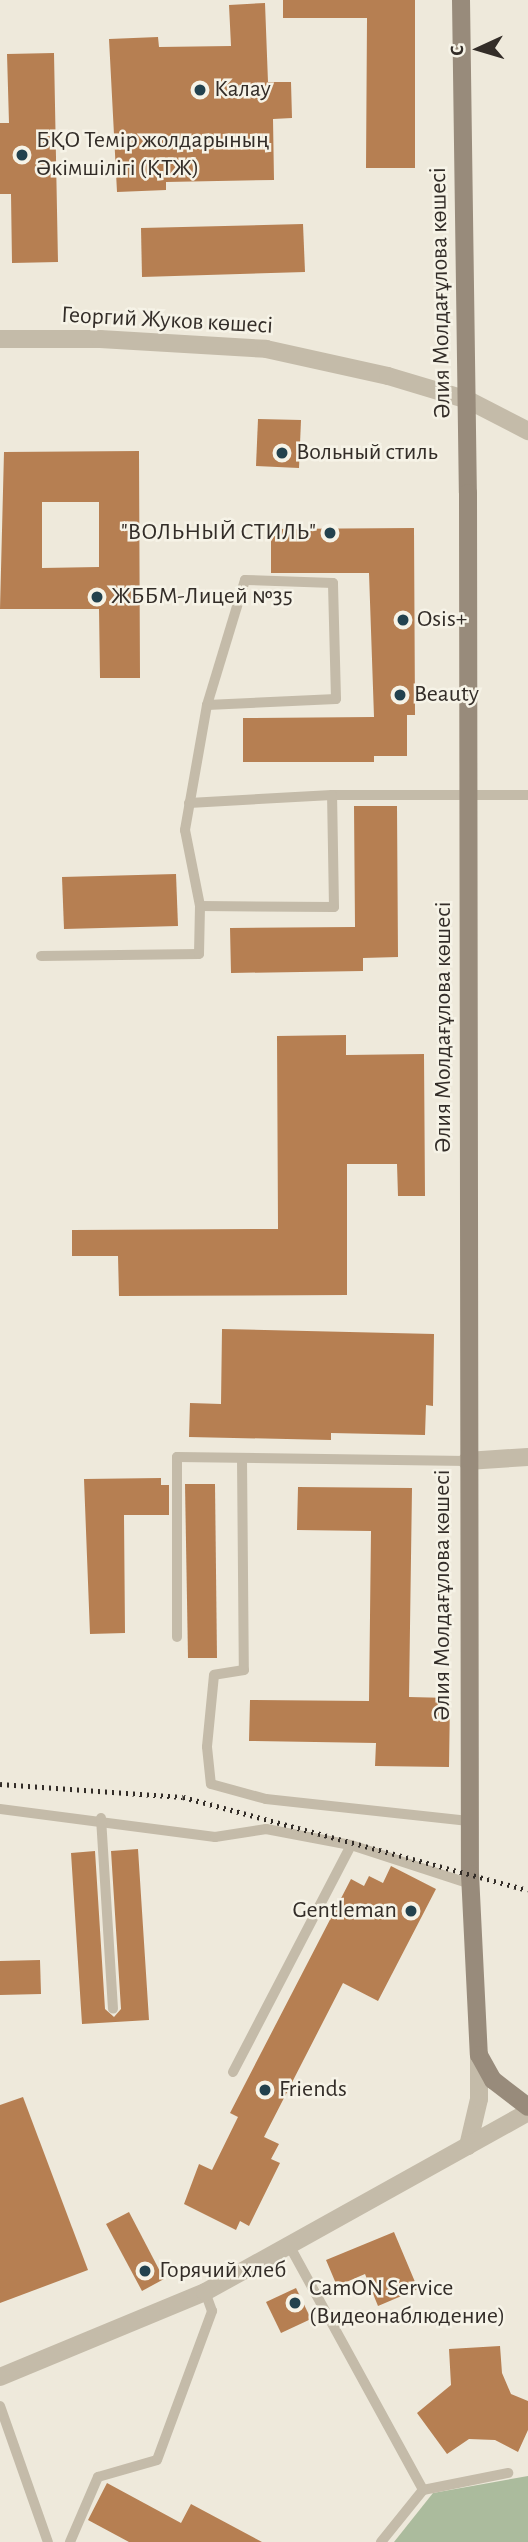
<!DOCTYPE html>
<html>
<head>
<meta charset="utf-8">
<style>
  body { margin:0 }
  #map { position:relative; width:528px; height:2542px; overflow:hidden; background:#eee9db; font-family:"Alegreya Sans",sans-serif }
  div>[style] { position:absolute }
  [style*='--x'] { left:calc(var(--x)*1px); top:calc(var(--y)*1px); width:calc(var(--w)*1px); rotate:calc(var(--a)*1deg) }
  .green>* { inset:0; background:#abbb9d }
  .building>* { inset:0; background:#b67f52 }
  .service>* { height:10px; margin:-5px; padding:0 5px; transform-origin:5px; border-radius:5px; background:#c4bba9 }
  .minor>* { height:18px; margin:-9px; padding:0 9px; transform-origin:9px; border-radius:9px; background:#c4bba9 }
  .tertiary>* { height:18px; margin:-9px; padding:0 9px; transform-origin:9px; border-radius:9px; background:#c4bba9 }
  .secondary>* { height:18px; margin:-9px; padding:0 9px; transform-origin:9px; border-radius:9px; background:#988b7b }
  .rail>* { height:5px; margin-top:-2.5px; transform-origin:0; background:repeating-linear-gradient(90deg,#332d28 0 2px,transparent 0 7px) }
  .dots>* { width:19px; height:19px; translate:-50% -50%; box-sizing:border-box; border:4px solid #f6f3e7; border-radius:50% }
  span { translate:-50% -50%; white-space:nowrap; text-align:center; line-height:1.15; -webkit-text-stroke:5px #f6f3e7; paint-order:stroke }
  .poi-label { font-size:24px; color:#332d28 }
  .left { translate:0 -50%; text-align:left }
  .right { translate:-100% -50%; text-align:right }
  .street-label { font-size:24px; color:#332d28 }
  .north { position:absolute; left:444px; top:14px; width:70px; height:70px; -webkit-text-stroke:5px #f6f3e7; paint-order:stroke; rotate:266deg; font-size:19px; font-weight:700; line-height:28px; text-align:center; color:#332d28 }
  .north::after { content:''; display:block; margin:auto; width:24px; height:32px; background:#332d28; clip-path:polygon(50% 0,100% 100%,50% 72%,0 100%) }
</style>
</head>
<body>
<div id="map">
  <div class="green">
    <i style="clip-path:polygon(528px 2476px,528px 2542px,394px 2542px,433px 2493px)"></i>
  </div>
  <div class="building">
    <i style="clip-path:polygon(283px 0,415px 0,415px 168px,366px 168px,367px 18px,283px 18px)"></i>
    <i style="clip-path:polygon(265px 3px,268px 82px,291px 82px,292px 118px,273px 119px,274px 180px,166px 182px,166px 190px,117px 192px,109px 39px,158px 37px,159px 47px,231px 46px,229px 5px)"></i>
    <i style="clip-path:polygon(54px 53px,58px 262px,12px 263px,11px 194px,0 194px,0 123px,9px 123px,7px 54px)"></i>
    <i style="clip-path:polygon(303px 224px,305px 272px,142px 277px,141px 228px)"></i>
    <i style="clip-path:polygon(258px 419px,301px 420px,299px 468px,256px 466px)"></i>
    <i style="clip-path:polygon(evenodd,139px 451px,140px 678px,100px 678px,99px 609px,0 609px,4px 452px,139px 451px,42px 502px,99px 502px,99px 567px,42px 568px,42px 502px)"></i>
    <i style="clip-path:polygon(414px 528px,415px 715px,407px 715px,407px 756px,374px 756px,374px 762px,243px 762px,243px 718px,374px 717px,369px 573px,271px 573px,271px 529px)"></i>
    <i style="clip-path:polygon(354px 806px,397px 806px,398px 957px,363px 958px,363px 971px,231px 973px,230px 928px,355px 927px)"></i>
    <i style="clip-path:polygon(176px 874px,178px 926px,64px 929px,62px 877px)"></i>
    <i style="clip-path:polygon(346px 1035px,346px 1055px,424px 1054px,425px 1196px,398px 1196px,397px 1164px,347px 1164px,347px 1295px,119px 1296px,118px 1256px,72px 1256px,72px 1230px,278px 1229px,277px 1036px)"></i>
    <i style="clip-path:polygon(222px 1329px,434px 1334px,433px 1406px,426px 1405px,425px 1435px,331px 1433px,331px 1440px,189px 1437px,190px 1403px,221px 1404px)"></i>
    <i style="clip-path:polygon(161px 1478px,161px 1485px,169px 1485px,169px 1515px,124px 1515px,125px 1633px,90px 1634px,84px 1479px)"></i>
    <i style="clip-path:polygon(185px 1484px,215px 1484px,217px 1658px,188px 1658px)"></i>
    <i style="clip-path:polygon(298px 1487px,412px 1488px,409px 1697px,450px 1698px,449px 1767px,375px 1766px,376px 1743px,249px 1741px,250px 1700px,369px 1701px,371px 1531px,297px 1530px)"></i>
    <i style="clip-path:polygon(138px 1849px,149px 2020px,82px 2024px,71px 1853px,95px 1851px,105px 2009px,114px 2017px,121px 2009px,111px 1851px)"></i>
    <i style="clip-path:polygon(391px 1866px,436px 1889px,378px 2001px,343px 1983px,264px 2137px,279px 2144px,271px 2159px,280px 2163px,249px 2226px,240px 2221px,236px 2230px,184px 2204px,199px 2164px,212px 2170px,238px 2117px,230px 2113px,351px 1879px,364px 1886px,369px 1876px,383px 1883px)"></i>
    <i style="clip-path:polygon(40px 1960px,41px 1994px,0 1995px,0 1961px)"></i>
    <i style="clip-path:polygon(23px 2097px,88px 2270px,0 2303px,0 2105px)"></i>
    <i style="clip-path:polygon(129px 2212px,164px 2279px,142px 2291px,106px 2224px)"></i>
    <i style="clip-path:polygon(394px 2232px,418px 2289px,378px 2306px,365px 2274px,337px 2286px,326px 2260px)"></i>
    <i style="clip-path:polygon(296px 2288px,311px 2319px,281px 2333px,266px 2302px)"></i>
    <i style="clip-path:polygon(500px 2346px,502px 2373px,511px 2394px,528px 2401px,528px 2430px,518px 2452px,495px 2440px,469px 2439px,447px 2454px,417px 2413px,451px 2385px,449px 2349px)"></i>
    <i style="clip-path:polygon(107px 2483px,181px 2523px,191px 2504px,262px 2542px,129px 2542px,88px 2520px)"></i>
  </div>
  <div class="service">
    <i style="--x:207;--y:705;--w:129;--a:-2.7"></i>
    <i style="--x:336;--y:699;--w:116;--a:-91.5"></i>
    <i style="--x:333;--y:583;--w:88;--a:-178"></i>
    <i style="--x:245;--y:580;--w:131;--a:106.9"></i>
    <i style="--x:207;--y:705;--w:127;--a:100"></i>
    <i style="--x:185;--y:830;--w:77;--a:78.8"></i>
    <i style="--x:200;--y:906;--w:134;--a:0.4"></i>
    <i style="--x:334;--y:907;--w:112;--a:-91"></i>
    <i style="--x:332;--y:795;--w:196;--a:0"></i>
    <i style="--x:189;--y:803;--w:143;--a:-3.2"></i>
    <i style="--x:41;--y:956;--w:158;--a:-0.7"></i>
    <i style="--x:199;--y:954;--w:48;--a:-88.8"></i>
    <i style="--x:242;--y:1459;--w:211;--a:89.5"></i>
    <i style="--x:244;--y:1670;--w:30;--a:171"></i>
    <i style="--x:214;--y:1675;--w:72;--a:95.6"></i>
    <i style="--x:207;--y:1747;--w:37;--a:84"></i>
    <i style="--x:211;--y:1784;--w:57;--a:15.3"></i>
    <i style="--x:266;--y:1799;--w:204;--a:6.2"></i>
    <i style="--x:177;--y:1637;--w:180;--a:-90"></i>
    <i style="--x:177;--y:1457;--w:290;--a:0.8"></i>
    <i style="--x:0;--y:1809;--w:217;--a:7.4"></i>
    <i style="--x:215;--y:1837;--w:52;--a:-8.9"></i>
    <i style="--x:266;--y:1829;--w:86;--a:10.7"></i>
    <i style="--x:351;--y:1845;--w:125;--a:18.1"></i>
    <i style="--x:101;--y:1818;--w:191;--a:86.4"></i>
    <i style="--x:233;--y:2072;--w:256;--a:-62.5"></i>
    <i style="--x:289;--y:2245;--w:279;--a:61.3"></i>
    <i style="--x:423;--y:2490;--w:67;--a:128.9"></i>
    <i style="--x:0;--y:2406;--w:144;--a:70.6"></i>
    <i style="--x:423;--y:2490;--w:87;--a:-11.3"></i>
    <i style="--x:70;--y:2542;--w:71;--a:-66.7"></i>
    <i style="--x:98;--y:2477;--w:61;--a:-16.1"></i>
    <i style="--x:157;--y:2460;--w:159;--a:-69.7"></i>
    <i style="--x:212;--y:2311;--w:20;--a:-110"></i>
  </div>
  <div class="minor">
    <i style="--x:0;--y:339;--w:100;--a:0"></i>
    <i style="--x:100;--y:339;--w:166;--a:3.4"></i>
    <i style="--x:266;--y:349;--w:125;--a:12.5"></i>
    <i style="--x:388;--y:376;--w:84;--a:16.7"></i>
    <i style="--x:467;--y:1461;--w:61;--a:-3.8"></i>
    <i style="--x:468;--y:2146;--w:48;--a:-76.8"></i>
    <i style="--x:479;--y:2099;--w:44;--a:-90"></i>
    <i style="--x:0;--y:2377;--w:222;--a:-22.5"></i>
    <i style="--x:205;--y:2292;--w:370;--a:-29.1"></i>
  </div>
  <div class="tertiary">
    <i style="--x:468;--y:400;--w:68;--a:27.3"></i>
  </div>
  <div class="secondary">
    <i style="--x:461;--y:0;--w:493;--a:89.2"></i>
    <i style="--x:468;--y:493;--w:1381;--a:89.92"></i>
    <i style="--x:470;--y:1874;--w:181;--a:87.2"></i>
    <i style="--x:479;--y:2055;--w:29;--a:61"></i>
    <i style="--x:493;--y:2080;--w:44;--a:37.6"></i>
  </div>
  <div class="rail">
    <i style="--x:0;--y:1784;--w:183;--a:4.1"></i>
    <i style="--x:183;--y:1797;--w:357;--a:15.1"></i>
  </div>
  <div class="dots">
    <i style="left:200px;top:90px;background:#23424e"></i>
    <i style="left:22px;top:155px;background:#23424e"></i>
    <i style="left:282px;top:453px;background:#23424e"></i>
    <i style="left:330px;top:533px;background:#23424e"></i>
    <i style="left:97px;top:597px;background:#23424e"></i>
    <i style="left:403px;top:620px;background:#23424e"></i>
    <i style="left:400px;top:695px;background:#23424e"></i>
    <i style="left:411px;top:1911px;background:#23424e"></i>
    <i style="left:265px;top:2090px;background:#23424e"></i>
    <i style="left:145px;top:2271px;background:#23424e"></i>
    <i style="left:295px;top:2303px;background:#23424e"></i>
  </div>
  <div class="poi-label">
    <span class="left" style="left:214px;top:90px">Калау</span>
    <span class="left" style="left:36px;top:155px">БҚО Темір жолдарының<br>Әкімшілігі (ҚТЖ)</span>
    <span class="left" style="left:296px;top:453px">Вольный стиль</span>
    <span class="right" style="left:316px;top:533px">"ВОЛЬНЫЙ СТИЛЬ"</span>
    <span class="left" style="left:111px;top:597px">ЖББМ-Лицей №35</span>
    <span class="left" style="left:417px;top:620px">Osis+</span>
    <span class="left" style="left:414px;top:695px">Beauty</span>
    <span class="right" style="left:397px;top:1911px">Gentleman</span>
    <span class="left" style="left:279px;top:2090px">Friends</span>
    <span class="left" style="left:159px;top:2271px">Горячий хлеб</span>
    <span class="left" style="left:309px;top:2303px">CamON Service<br>(Видеонаблюдение)</span>
  </div>
  <div class="street-label">
    <span style="left:441px;top:293px;rotate:-91deg">Әлия Молдағұлова көшесі</span>
    <span style="left:167px;top:321px;rotate:3deg">Георгий Жуков көшесі</span>
    <span style="left:444px;top:1027px;rotate:-90deg">Әлия Молдағұлова көшесі</span>
    <span style="left:443px;top:1595px;rotate:-90deg">Әлия Молдағұлова көшесі</span>
  </div>
  <div class="north">С</div>
</div>
</body>
</html>
